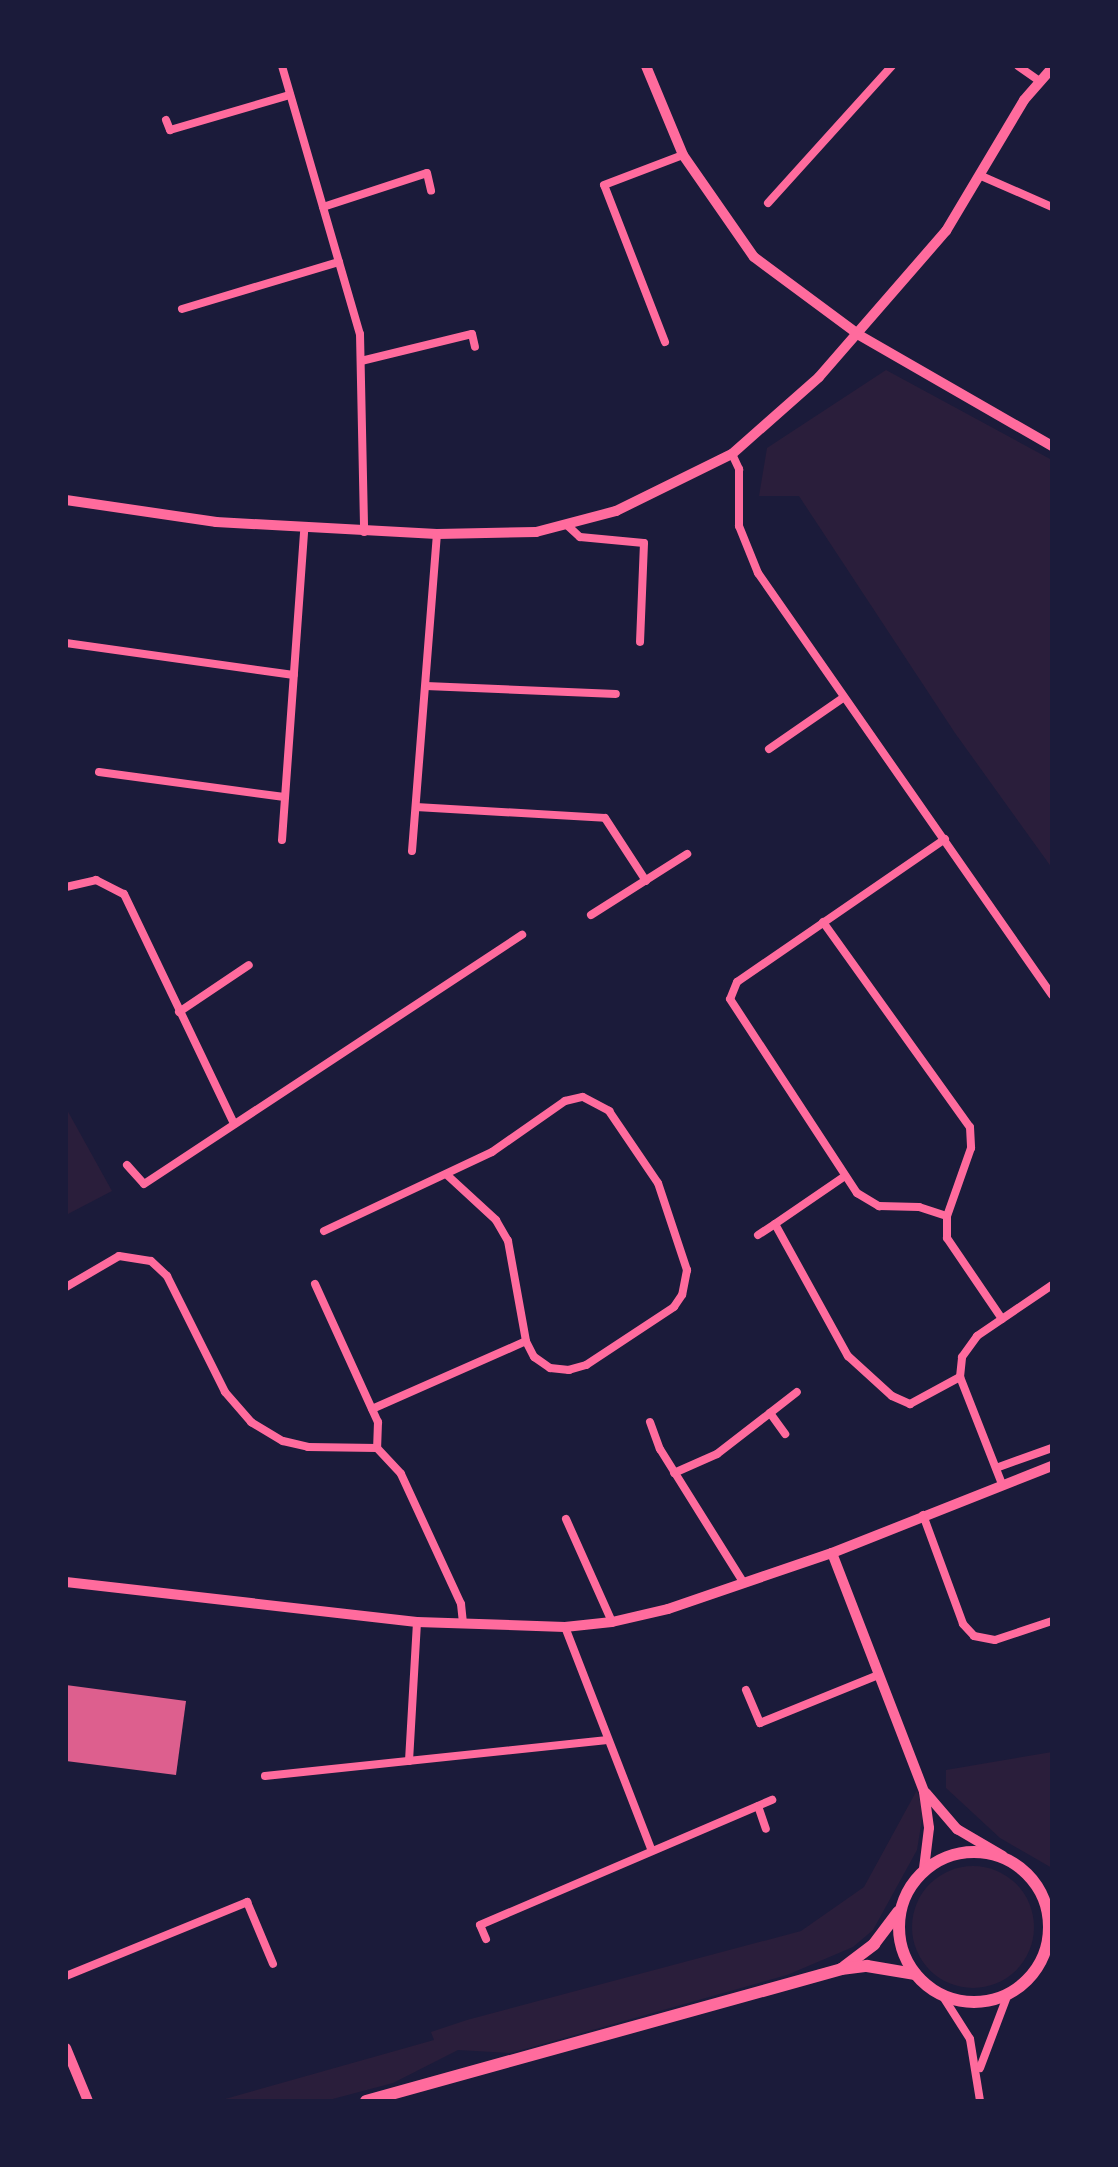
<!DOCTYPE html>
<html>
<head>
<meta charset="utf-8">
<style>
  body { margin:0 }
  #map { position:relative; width:1118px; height:2167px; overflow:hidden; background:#1b1b3a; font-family:Ubuntu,sans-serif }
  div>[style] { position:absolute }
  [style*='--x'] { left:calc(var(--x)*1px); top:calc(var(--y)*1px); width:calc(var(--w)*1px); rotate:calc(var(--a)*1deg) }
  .green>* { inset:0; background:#2a1e3b }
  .round { border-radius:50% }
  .building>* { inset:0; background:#dd5f8e }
  .minor>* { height:8px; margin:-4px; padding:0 4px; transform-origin:4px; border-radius:4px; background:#ff6b9d }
  .tertiary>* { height:10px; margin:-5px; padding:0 5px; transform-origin:5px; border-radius:5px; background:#ff6b9d }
  .secondary>* { height:12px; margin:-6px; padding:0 6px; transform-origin:6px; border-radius:6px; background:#ff6b9d }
  .secondary>.ring { margin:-6px; padding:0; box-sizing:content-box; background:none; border:12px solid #ff6b9d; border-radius:50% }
  span { translate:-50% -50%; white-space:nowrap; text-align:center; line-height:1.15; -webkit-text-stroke:8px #1b1b3a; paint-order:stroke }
  .frame { position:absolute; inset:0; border:68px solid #1b1b3a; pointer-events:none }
</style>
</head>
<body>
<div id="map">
  <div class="green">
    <i style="clip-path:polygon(886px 370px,1052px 460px,1052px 868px,955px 733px,799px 496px,759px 496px,767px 448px)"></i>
    <i style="clip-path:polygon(66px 1108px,112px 1191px,66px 1215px)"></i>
    <i style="clip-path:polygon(1052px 1752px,1052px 1868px,1000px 1838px,946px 1788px,946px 1770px)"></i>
    <i style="clip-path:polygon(917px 1790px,923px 1813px,917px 1850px,873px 1930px,853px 1947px,787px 1975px,511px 2053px,458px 2050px,393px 2083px,325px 2101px,218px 2101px,434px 2040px,431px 2032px,467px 2020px,801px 1931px,864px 1887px)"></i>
    <i class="round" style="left:912px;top:1866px;width:122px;height:122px"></i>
  </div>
  <div class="building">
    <i style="clip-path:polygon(66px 1685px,186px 1701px,176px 1775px,66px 1761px)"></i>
  </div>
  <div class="minor">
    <i style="--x:282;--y:66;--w:279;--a:73.8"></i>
    <i style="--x:360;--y:334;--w:198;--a:88.8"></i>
    <i style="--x:1018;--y:66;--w:24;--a:35"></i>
    <i style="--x:166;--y:120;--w:11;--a:68"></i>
    <i style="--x:170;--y:130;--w:125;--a:-16.3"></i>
    <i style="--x:979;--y:175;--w:80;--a:23.7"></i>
    <i style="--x:768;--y:203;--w:185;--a:-47.9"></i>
    <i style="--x:323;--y:207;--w:109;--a:-18.1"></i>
    <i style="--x:427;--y:173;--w:18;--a:77"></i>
    <i style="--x:182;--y:309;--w:164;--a:-16.7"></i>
    <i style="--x:665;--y:342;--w:168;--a:-111.2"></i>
    <i style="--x:604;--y:185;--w:85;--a:-20.8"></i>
    <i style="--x:361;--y:361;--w:114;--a:-13.7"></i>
    <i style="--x:472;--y:334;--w:13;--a:77"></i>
    <i style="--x:732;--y:454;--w:17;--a:65"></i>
    <i style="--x:739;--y:469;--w:57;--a:90"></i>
    <i style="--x:739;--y:526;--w:51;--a:68"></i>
    <i style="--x:758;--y:573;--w:514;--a:55.14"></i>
    <i style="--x:568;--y:526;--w:16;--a:43"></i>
    <i style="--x:580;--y:537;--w:64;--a:5.4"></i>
    <i style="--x:644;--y:543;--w:99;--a:92.3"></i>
    <i style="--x:66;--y:643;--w:230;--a:8"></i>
    <i style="--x:426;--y:686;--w:190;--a:2.4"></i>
    <i style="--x:769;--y:749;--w:90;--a:-34.6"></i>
    <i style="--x:99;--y:772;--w:187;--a:7.7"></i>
    <i style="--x:416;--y:807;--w:189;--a:3.3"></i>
    <i style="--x:605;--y:818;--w:75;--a:56.9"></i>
    <i style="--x:945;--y:839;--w:252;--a:145.5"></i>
    <i style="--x:737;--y:982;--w:18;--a:112"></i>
    <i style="--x:730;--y:999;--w:232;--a:56.8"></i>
    <i style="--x:857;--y:1193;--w:26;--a:31"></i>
    <i style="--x:879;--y:1206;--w:40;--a:1.4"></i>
    <i style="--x:919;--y:1207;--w:29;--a:18"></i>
    <i style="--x:947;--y:1216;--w:22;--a:90"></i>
    <i style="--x:947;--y:1238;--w:98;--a:55.8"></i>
    <i style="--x:282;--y:840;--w:311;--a:-85.9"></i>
    <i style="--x:412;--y:851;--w:318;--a:-85.5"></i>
    <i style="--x:66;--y:887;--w:31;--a:-13"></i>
    <i style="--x:96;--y:880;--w:31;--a:27"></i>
    <i style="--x:124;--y:894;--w:255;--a:64.4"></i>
    <i style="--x:591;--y:915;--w:114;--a:-32.4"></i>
    <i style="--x:823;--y:922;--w:252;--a:54.4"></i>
    <i style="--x:970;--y:1127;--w:21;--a:87"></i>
    <i style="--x:971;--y:1148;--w:72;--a:109.4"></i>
    <i style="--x:179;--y:1012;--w:84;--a:-33.9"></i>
    <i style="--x:127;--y:1165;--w:25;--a:48"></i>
    <i style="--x:144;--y:1184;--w:453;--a:-33.4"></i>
    <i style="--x:845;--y:1176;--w:85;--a:145.6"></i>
    <i style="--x:775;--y:1224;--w:151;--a:61.1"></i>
    <i style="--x:848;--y:1356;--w:59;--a:42.3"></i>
    <i style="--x:892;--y:1396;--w:20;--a:24"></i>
    <i style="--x:910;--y:1404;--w:57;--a:-28.4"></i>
    <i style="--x:324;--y:1231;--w:186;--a:-25.2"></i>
    <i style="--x:492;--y:1152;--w:89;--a:-34.9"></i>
    <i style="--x:565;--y:1101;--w:18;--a:-13"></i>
    <i style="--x:583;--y:1097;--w:30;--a:28"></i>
    <i style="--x:609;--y:1111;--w:87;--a:55.8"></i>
    <i style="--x:658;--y:1183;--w:92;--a:71.6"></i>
    <i style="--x:687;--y:1270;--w:25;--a:101"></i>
    <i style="--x:682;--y:1295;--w:14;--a:124"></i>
    <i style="--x:674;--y:1307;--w:105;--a:146.6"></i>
    <i style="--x:586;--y:1365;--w:18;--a:164"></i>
    <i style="--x:569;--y:1370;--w:19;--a:-174"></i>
    <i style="--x:550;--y:1368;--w:19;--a:-145"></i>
    <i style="--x:534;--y:1357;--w:18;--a:-117"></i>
    <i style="--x:526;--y:1341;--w:102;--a:-100.2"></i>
    <i style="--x:508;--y:1241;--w:24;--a:-120"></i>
    <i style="--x:496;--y:1220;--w:67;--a:-137.4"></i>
    <i style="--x:758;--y:1235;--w:20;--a:-33"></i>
    <i style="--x:315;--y:1284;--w:152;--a:65.5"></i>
    <i style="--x:378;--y:1422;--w:26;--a:92"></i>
    <i style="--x:377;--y:1448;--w:35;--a:47"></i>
    <i style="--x:401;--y:1474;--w:143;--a:65.2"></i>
    <i style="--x:461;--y:1604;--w:20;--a:84"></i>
    <i style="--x:66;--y:1287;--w:61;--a:-30.3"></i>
    <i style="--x:119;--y:1256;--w:32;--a:9"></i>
    <i style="--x:151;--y:1261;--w:22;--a:43"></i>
    <i style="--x:167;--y:1276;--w:130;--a:63.4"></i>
    <i style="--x:225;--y:1392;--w:40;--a:49"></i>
    <i style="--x:251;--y:1422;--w:37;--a:31"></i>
    <i style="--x:283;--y:1441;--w:26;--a:13"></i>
    <i style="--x:308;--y:1447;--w:69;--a:0.8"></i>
    <i style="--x:372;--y:1409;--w:168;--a:-23.8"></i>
    <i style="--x:770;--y:1413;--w:34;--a:-38"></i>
    <i style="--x:650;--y:1422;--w:29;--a:70"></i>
    <i style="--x:660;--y:1449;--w:157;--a:58"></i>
    <i style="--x:996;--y:1468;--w:59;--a:-19.7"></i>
    <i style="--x:674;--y:1473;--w:47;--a:-23.8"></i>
    <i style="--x:717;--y:1454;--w:67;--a:-37.7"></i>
    <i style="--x:770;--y:1413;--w:26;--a:54"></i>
    <i style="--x:1002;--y:1484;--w:115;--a:-111.4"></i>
    <i style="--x:960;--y:1377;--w:20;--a:-84"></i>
    <i style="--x:962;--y:1357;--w:26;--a:-54"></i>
    <i style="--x:977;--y:1336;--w:91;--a:-34.2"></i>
    <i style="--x:923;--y:1515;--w:116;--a:69.8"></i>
    <i style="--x:963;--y:1624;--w:16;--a:47"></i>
    <i style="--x:974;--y:1636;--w:21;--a:11"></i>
    <i style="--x:995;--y:1640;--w:60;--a:-18.4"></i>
    <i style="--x:566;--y:1519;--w:113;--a:65.9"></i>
    <i style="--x:565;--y:1627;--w:238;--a:68.8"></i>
    <i style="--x:746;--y:1690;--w:36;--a:67"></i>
    <i style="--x:760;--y:1723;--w:127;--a:-22.1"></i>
    <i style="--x:409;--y:1761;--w:139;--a:-86.7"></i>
    <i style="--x:265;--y:1776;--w:342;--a:-6"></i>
    <i style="--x:758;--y:1806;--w:24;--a:71"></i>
    <i style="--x:486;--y:1939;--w:15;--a:-113"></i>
    <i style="--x:480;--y:1925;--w:318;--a:-23.2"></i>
    <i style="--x:66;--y:1976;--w:196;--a:-22.2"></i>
    <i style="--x:247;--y:1902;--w:67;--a:67.2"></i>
    <i style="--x:942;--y:1995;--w:52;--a:57.5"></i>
    <i style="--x:970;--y:2039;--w:63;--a:80.8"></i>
    <i style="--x:980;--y:2068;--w:79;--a:-69.3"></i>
  </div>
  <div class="tertiary">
    <i style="--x:646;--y:66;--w:96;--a:67.4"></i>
    <i style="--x:683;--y:155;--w:124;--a:55.2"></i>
    <i style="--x:754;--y:257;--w:131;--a:36.6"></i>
    <i style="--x:859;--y:335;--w:223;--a:29.9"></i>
    <i style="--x:66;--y:500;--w:152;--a:8.3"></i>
    <i style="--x:216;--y:522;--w:221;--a:3.1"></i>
    <i style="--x:437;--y:534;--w:99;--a:-1.2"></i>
    <i style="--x:536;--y:532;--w:83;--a:-14.7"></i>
    <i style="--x:616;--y:511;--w:129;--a:-26.2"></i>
    <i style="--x:732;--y:454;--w:116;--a:-41.5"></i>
    <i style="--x:819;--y:377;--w:194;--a:-49"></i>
    <i style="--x:946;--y:231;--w:152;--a:-59.2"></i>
    <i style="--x:1024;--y:100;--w:43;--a:-48.8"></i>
    <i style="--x:832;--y:1553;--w:256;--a:68.9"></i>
    <i style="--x:924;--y:1792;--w:36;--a:82"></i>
    <i style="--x:929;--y:1828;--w:41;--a:97"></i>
    <i style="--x:66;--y:1582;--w:353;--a:6.5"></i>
    <i style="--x:417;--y:1622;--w:148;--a:1.9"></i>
    <i style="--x:565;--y:1627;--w:47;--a:-6.1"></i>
    <i style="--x:612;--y:1622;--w:57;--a:-13.1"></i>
    <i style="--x:668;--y:1609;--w:173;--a:-18.9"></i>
    <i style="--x:832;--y:1553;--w:237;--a:-21.6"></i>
    <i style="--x:926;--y:1793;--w:48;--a:49.3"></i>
    <i style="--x:957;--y:1829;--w:53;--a:30.4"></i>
    <i style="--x:66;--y:2048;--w:57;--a:67.5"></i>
  </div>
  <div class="secondary">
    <i class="ring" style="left:899px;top:1852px;width:138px;height:138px"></i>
    <i style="--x:844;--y:1967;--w:38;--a:-37"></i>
    <i style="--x:874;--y:1944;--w:40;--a:-53"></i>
    <i style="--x:366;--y:2101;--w:493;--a:-15.5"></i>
    <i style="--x:841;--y:1969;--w:26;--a:-7"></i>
    <i style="--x:867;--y:1966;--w:49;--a:9.5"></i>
  </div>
  <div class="frame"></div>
</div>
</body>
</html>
